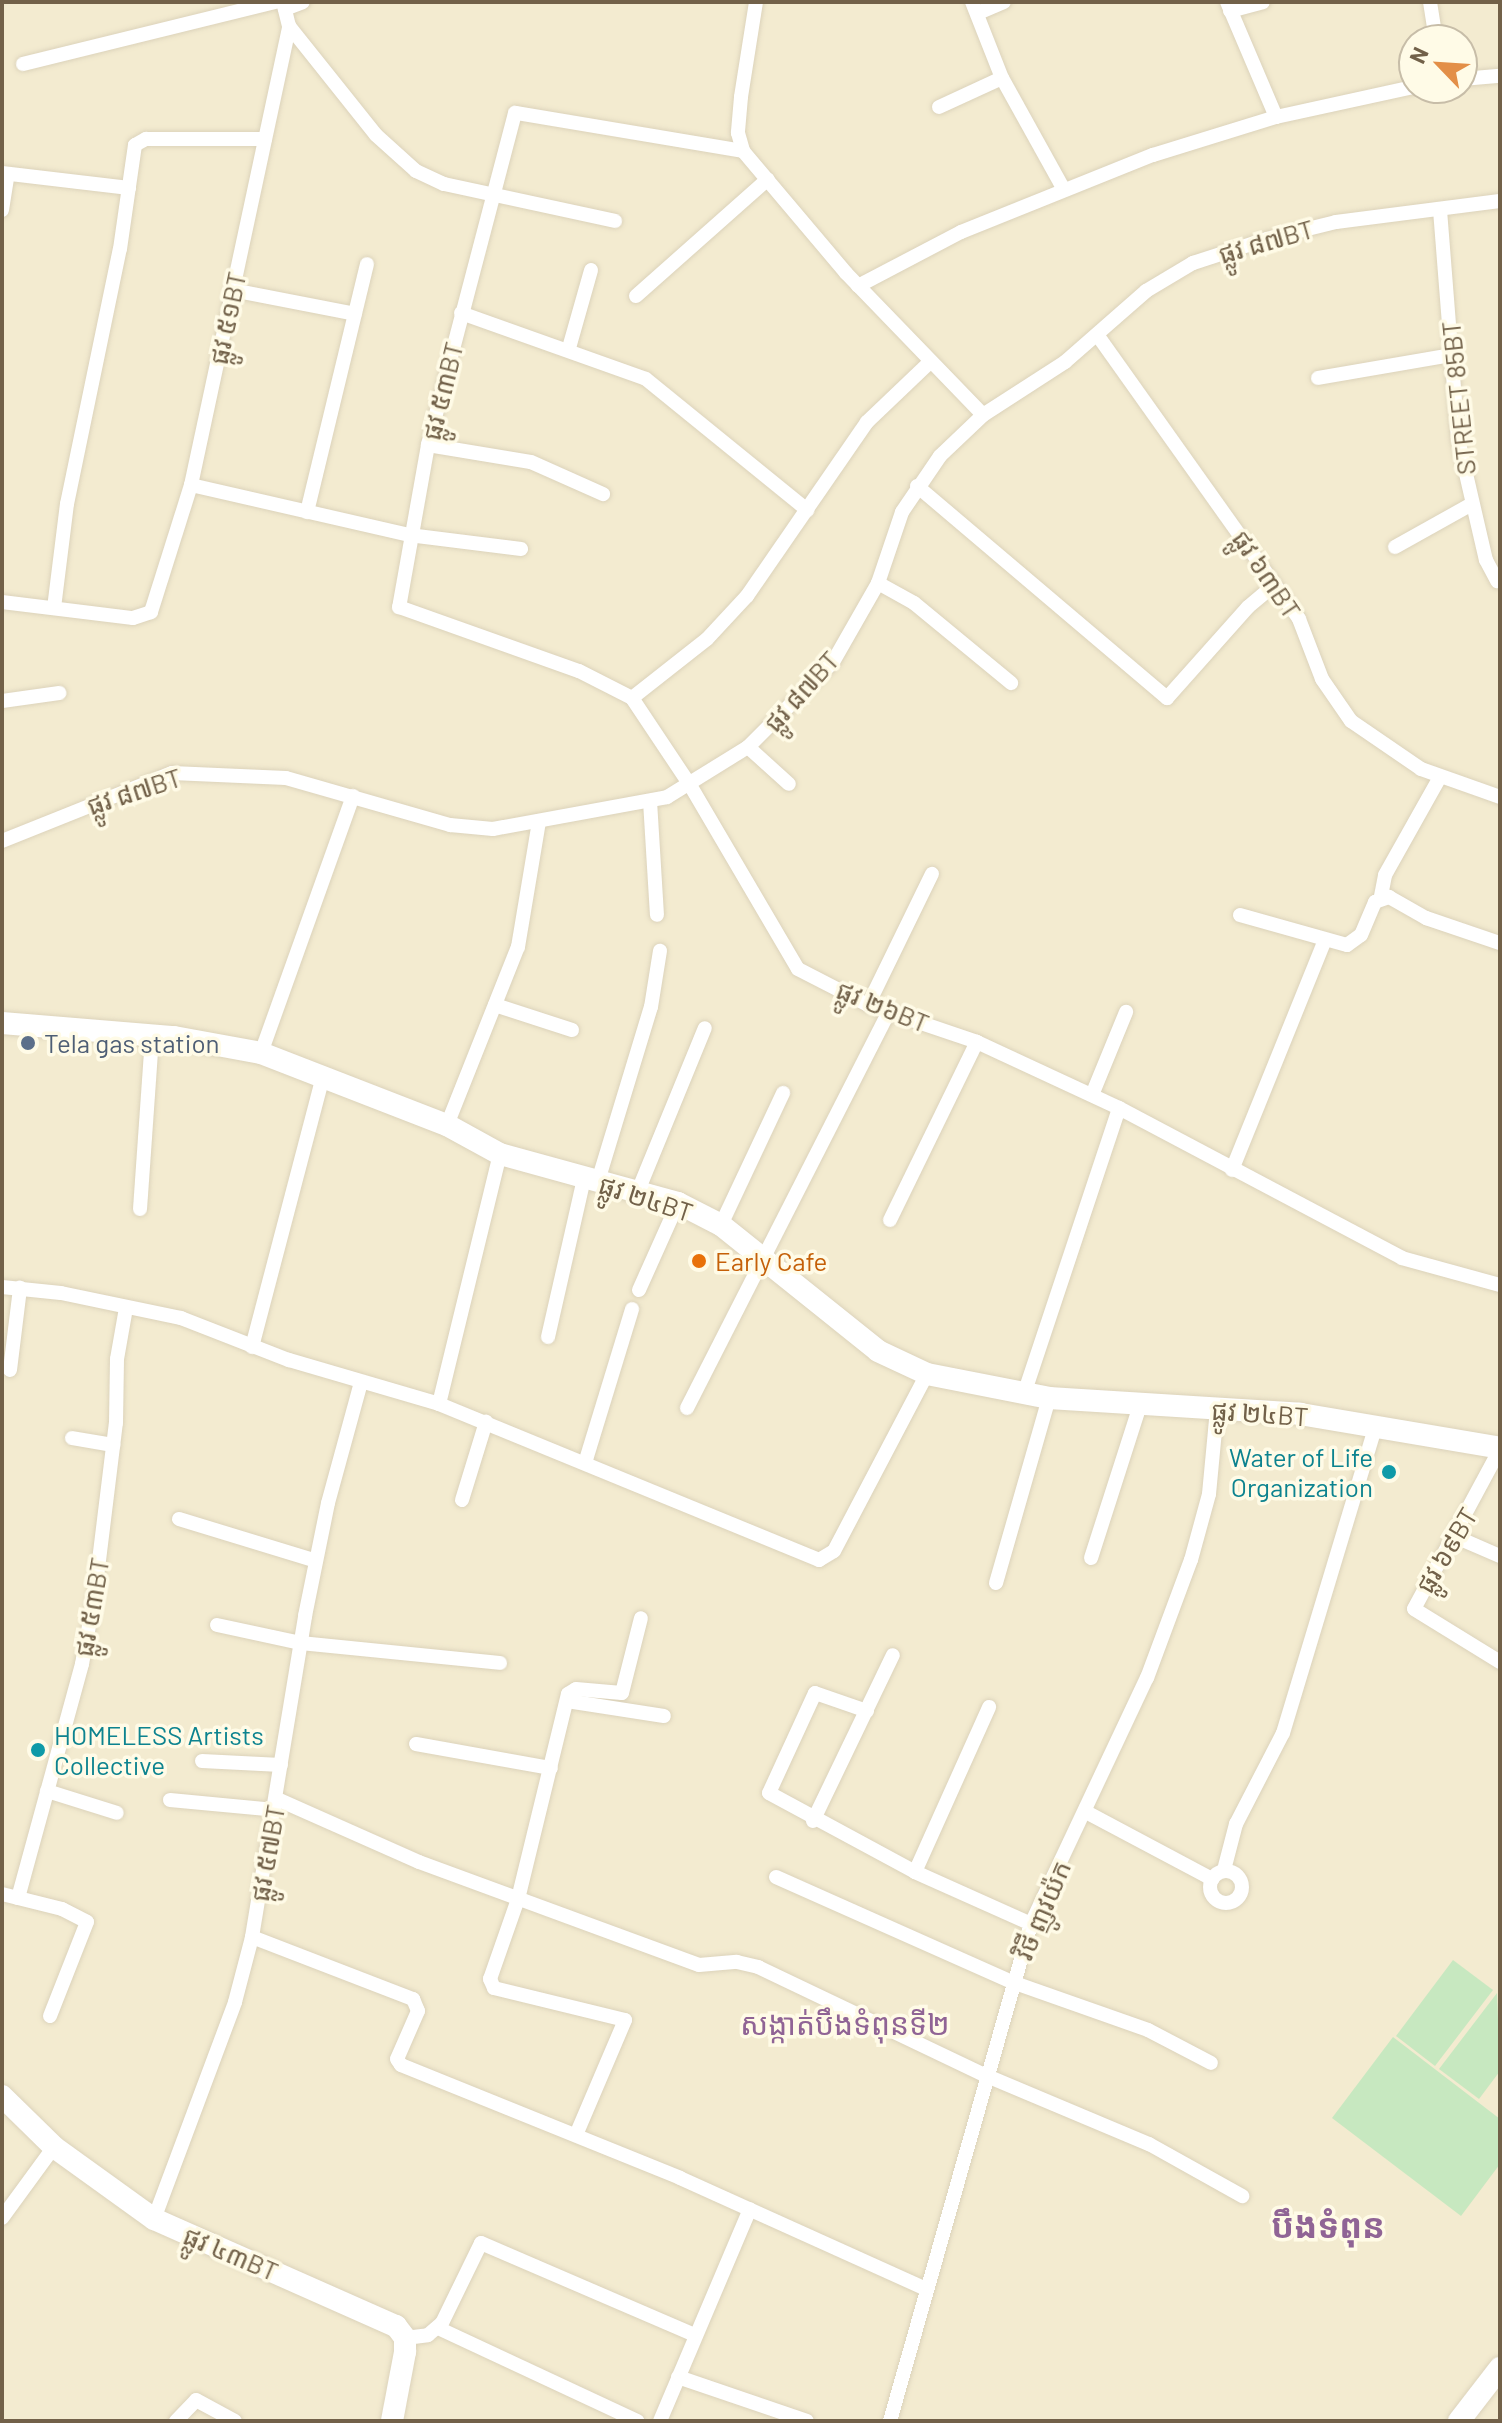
<!DOCTYPE html>
<html>
<head>
<meta charset="utf-8">
<style>
  body { margin:0 }
  #map { position:relative; width:1502px; height:2423px; overflow:hidden; background:#fbf7e1; font-family:Barlow,"Noto Sans Khmer",sans-serif }
  div>[style] { position:absolute }
  [style*='--x'] { left:calc(var(--x)*1px); top:calc(var(--y)*1px); width:calc(var(--w)*1px); rotate:calc(var(--a)*1deg) }
  .residential>* { inset:0; background:#f3ebd0 }
  .green>* { inset:0; background:#c7e8c0 }
  .roads { filter:drop-shadow(0 0 2px #dcd3bb) drop-shadow(0 0 2px #dcd3bb) }
  .street>* { height:14px; margin:-7px; padding:0 7px; transform-origin:7px; border-radius:7px; background:#fff }
  .street>.ring { margin:-7px; padding:0; box-sizing:content-box; background:none; border:14px solid #fff; border-radius:50% }
  .secondary>* { height:22px; margin:-11px; padding:0 11px; transform-origin:11px; border-radius:11px; background:#fff }
  .dots>* { width:22px; height:22px; translate:-50% -50%; box-sizing:border-box; border:4px solid #fffbe7; border-radius:50% }
  span { translate:-50% -50%; white-space:nowrap; text-align:center; line-height:1.15; -webkit-text-stroke:7px #fffbe7; paint-order:stroke }
  .street-label { font-size:26px; color:#726149 }
  .service-label { font-size:26px; color:#4e5e75 }
  .left { translate:0 -50%; text-align:left }
  .food-label { font-size:26px; color:#c56008 }
  .culture-label { font-size:26px; color:#0d838f }
  .right { translate:-100% -50%; text-align:right }
  .quarter-label { font-size:30px; color:#906495 }
  .district-label { font-size:34px; color:#906495; font-weight:700 }
  .frame { position:absolute; inset:0; border:4px solid #726149; pointer-events:none }
  .north { position:absolute; left:1398px; top:24px; width:80px; height:80px; box-sizing:border-box; background:#fffbe7; border:2px solid #c7bda8; border-radius:50%; rotate:295deg; font-size:22px; font-weight:700; line-height:32px; text-align:center; color:#726149 }
  .north::after { content:''; display:block; margin:auto; width:28px; height:36px; background:#e38f48; clip-path:polygon(50% 0,100% 100%,50% 72%,0 100%) }
</style>
</head>
<body>
<div id="map">
  <div class="residential">
    <i style="clip-path:polygon(evenodd,2px 2px,1500px 2px,1500px 2421px,2px 2421px,2px 2px,1414px 40px,1462px 40px,1462px 88px,1414px 88px,1414px 40px)"></i>
  </div>
  <div class="green">
    <i style="clip-path:polygon(1453px 1960px,1493px 1990px,1435px 2066px,1396px 2036px)"></i>
    <i style="clip-path:polygon(1497px 1993px,1500px 2071px,1479px 2099px,1439px 2069px)"></i>
    <i style="clip-path:polygon(1393px 2037px,1500px 2119px,1500px 2164px,1461px 2216px,1332px 2118px)"></i>
  </div>
  <div class="roads">
    <div class="street">
      <i style="--x:283;--y:2;--w:25;--a:76"></i>
      <i style="--x:289;--y:26;--w:139;--a:51.4"></i>
      <i style="--x:376;--y:135;--w:54;--a:42"></i>
      <i style="--x:416;--y:171;--w:31;--a:25"></i>
      <i style="--x:444;--y:184;--w:175;--a:12.2"></i>
      <i style="--x:756;--y:2;--w:96;--a:99"></i>
      <i style="--x:741;--y:97;--w:36;--a:95"></i>
      <i style="--x:738;--y:133;--w:19;--a:74"></i>
      <i style="--x:743;--y:151;--w:160;--a:49.8"></i>
      <i style="--x:846;--y:273;--w:197;--a:46"></i>
      <i style="--x:972;--y:2;--w:82;--a:68.5"></i>
      <i style="--x:1002;--y:78;--w:128;--a:61"></i>
      <i style="--x:1227;--y:2;--w:125;--a:66.9"></i>
      <i style="--x:1430;--y:2;--w:38;--a:81"></i>
      <i style="--x:285;--y:9;--w:19;--a:-21"></i>
      <i style="--x:1230;--y:11;--w:34;--a:-15"></i>
      <i style="--x:978;--y:13;--w:28;--a:-23"></i>
      <i style="--x:23;--y:64;--w:260;--a:-13.8"></i>
      <i style="--x:1462;--y:79;--w:38;--a:-5"></i>
      <i style="--x:939;--y:107;--w:69;--a:-24.7"></i>
      <i style="--x:743;--y:151;--w:231;--a:-170.5"></i>
      <i style="--x:515;--y:113;--w:343;--a:104.7"></i>
      <i style="--x:428;--y:445;--w:165;--a:100.1"></i>
      <i style="--x:399;--y:607;--w:191;--a:19.6"></i>
      <i style="--x:579;--y:671;--w:59;--a:27"></i>
      <i style="--x:632;--y:698;--w:105;--a:56.3"></i>
      <i style="--x:690;--y:785;--w:213;--a:59.6"></i>
      <i style="--x:798;--y:969;--w:79;--a:27.2"></i>
      <i style="--x:868;--y:1005;--w:115;--a:18.7"></i>
      <i style="--x:977;--y:1042;--w:157;--a:24.9"></i>
      <i style="--x:1119;--y:1108;--w:320;--a:27.9"></i>
      <i style="--x:1402;--y:1258;--w:102;--a:15.4"></i>
      <i style="--x:2;--y:173;--w:128;--a:6.7"></i>
      <i style="--x:2;--y:210;--w:36;--a:-81"></i>
      <i style="--x:1440;--y:210;--w:230;--a:85.5"></i>
      <i style="--x:1458;--y:439;--w:124;--a:77"></i>
      <i style="--x:1486;--y:560;--w:24;--a:62"></i>
      <i style="--x:858;--y:286;--w:116;--a:-27.7"></i>
      <i style="--x:961;--y:232;--w:207;--a:-21.9"></i>
      <i style="--x:1153;--y:155;--w:129;--a:-17.2"></i>
      <i style="--x:1276;--y:117;--w:141;--a:-12.3"></i>
      <i style="--x:232;--y:290;--w:125;--a:11"></i>
      <i style="--x:636;--y:296;--w:176;--a:-41.6"></i>
      <i style="--x:461;--y:313;--w:196;--a:19.6"></i>
      <i style="--x:646;--y:379;--w:208;--a:39.1"></i>
      <i style="--x:1098;--y:336;--w:347;--a:54.6"></i>
      <i style="--x:1299;--y:619;--w:64;--a:69"></i>
      <i style="--x:1322;--y:679;--w:51;--a:55.4"></i>
      <i style="--x:1351;--y:721;--w:85;--a:34.4"></i>
      <i style="--x:1421;--y:769;--w:84;--a:19.5"></i>
      <i style="--x:569;--y:348;--w:81;--a:-74.2"></i>
      <i style="--x:1318;--y:378;--w:135;--a:-9.8"></i>
      <i style="--x:428;--y:445;--w:104;--a:9.4"></i>
      <i style="--x:531;--y:462;--w:79;--a:24"></i>
      <i style="--x:191;--y:485;--w:224;--a:12.9"></i>
      <i style="--x:409;--y:535;--w:113;--a:7.1"></i>
      <i style="--x:917;--y:486;--w:328;--a:40.3"></i>
      <i style="--x:1167;--y:698;--w:122;--a:-48.3"></i>
      <i style="--x:1248;--y:607;--w:34;--a:-40"></i>
      <i style="--x:307;--y:512;--w:255;--a:-76.4"></i>
      <i style="--x:1395;--y:547;--w:88;--a:-29.2"></i>
      <i style="--x:878;--y:583;--w:41;--a:29.1"></i>
      <i style="--x:914;--y:603;--w:126;--a:39.5"></i>
      <i style="--x:2;--y:602;--w:132;--a:7"></i>
      <i style="--x:133;--y:618;--w:19;--a:-18"></i>
      <i style="--x:151;--y:612;--w:133;--a:-72.5"></i>
      <i style="--x:191;--y:485;--w:469;--a:-77.9"></i>
      <i style="--x:54;--y:608;--w:105;--a:-82.9"></i>
      <i style="--x:67;--y:504;--w:260;--a:-78.3"></i>
      <i style="--x:120;--y:249;--w:105;--a:-81.8"></i>
      <i style="--x:135;--y:145;--w:13;--a:-29"></i>
      <i style="--x:146;--y:139;--w:119;--a:0"></i>
      <i style="--x:632;--y:698;--w:95;--a:-38.2"></i>
      <i style="--x:707;--y:639;--w:59;--a:-47.1"></i>
      <i style="--x:747;--y:596;--w:211;--a:-55.4"></i>
      <i style="--x:867;--y:422;--w:87;--a:-43.6"></i>
      <i style="--x:2;--y:701;--w:58;--a:-8"></i>
      <i style="--x:748;--y:747;--w:55;--a:42.1"></i>
      <i style="--x:650;--y:801;--w:114;--a:86.5"></i>
      <i style="--x:2;--y:841;--w:183;--a:-21.8"></i>
      <i style="--x:172;--y:773;--w:114;--a:2.5"></i>
      <i style="--x:286;--y:778;--w:171;--a:16"></i>
      <i style="--x:450;--y:825;--w:43;--a:5.3"></i>
      <i style="--x:493;--y:829;--w:177;--a:-10.4"></i>
      <i style="--x:667;--y:797;--w:95;--a:-31.7"></i>
      <i style="--x:748;--y:747;--w:120;--a:-45"></i>
      <i style="--x:833;--y:662;--w:91;--a:-60.3"></i>
      <i style="--x:878;--y:583;--w:75;--a:-71.3"></i>
      <i style="--x:902;--y:512;--w:68;--a:-55.8"></i>
      <i style="--x:940;--y:456;--w:59;--a:-43.6"></i>
      <i style="--x:983;--y:415;--w:98;--a:-32.9"></i>
      <i style="--x:1065;--y:362;--w:108;--a:-41.2"></i>
      <i style="--x:1146;--y:291;--w:55;--a:-30.8"></i>
      <i style="--x:1193;--y:263;--w:78;--a:-18"></i>
      <i style="--x:1267;--y:239;--w:71;--a:-13.8"></i>
      <i style="--x:1336;--y:222;--w:165;--a:-7.3"></i>
      <i style="--x:1381;--y:896;--w:21;--a:-79"></i>
      <i style="--x:1385;--y:875;--w:112;--a:-60.7"></i>
      <i style="--x:1240;--y:915;--w:111;--a:15.7"></i>
      <i style="--x:1347;--y:945;--w:17;--a:-36"></i>
      <i style="--x:1361;--y:935;--w:36;--a:-67"></i>
      <i style="--x:1375;--y:902;--w:15;--a:-20"></i>
      <i style="--x:1389;--y:897;--w:43;--a:29.6"></i>
      <i style="--x:1426;--y:918;--w:78;--a:18.7"></i>
      <i style="--x:495;--y:1005;--w:81;--a:18"></i>
      <i style="--x:868;--y:1005;--w:146;--a:-64"></i>
      <i style="--x:261;--y:1053;--w:273;--a:-70.3"></i>
      <i style="--x:1092;--y:1095;--w:90;--a:-67.7"></i>
      <i style="--x:447;--y:1125;--w:192;--a:-68.3"></i>
      <i style="--x:518;--y:947;--w:127;--a:-80.5"></i>
      <i style="--x:1232;--y:1170;--w:248;--a:-68"></i>
      <i style="--x:598;--y:1181;--w:182;--a:-73.1"></i>
      <i style="--x:651;--y:1007;--w:57;--a:-80.9"></i>
      <i style="--x:638;--y:1191;--w:176;--a:-67.7"></i>
      <i style="--x:140;--y:1209;--w:173;--a:-86"></i>
      <i style="--x:890;--y:1220;--w:198;--a:-64"></i>
      <i style="--x:721;--y:1225;--w:146;--a:-64.8"></i>
      <i style="--x:2;--y:1287;--w:59;--a:5.8"></i>
      <i style="--x:61;--y:1293;--w:123;--a:11.8"></i>
      <i style="--x:181;--y:1318;--w:116;--a:21.3"></i>
      <i style="--x:289;--y:1360;--w:156;--a:16.3"></i>
      <i style="--x:439;--y:1404;--w:411;--a:22.3"></i>
      <i style="--x:819;--y:1560;--w:17;--a:-31"></i>
      <i style="--x:834;--y:1551;--w:200;--a:-62.3"></i>
      <i style="--x:639;--y:1290;--w:95;--a:-65.9"></i>
      <i style="--x:548;--y:1337;--w:163;--a:-77.2"></i>
      <i style="--x:252;--y:1347;--w:280;--a:-75.3"></i>
      <i style="--x:10;--y:1370;--w:83;--a:-83"></i>
      <i style="--x:1024;--y:1394;--w:301;--a:-71.6"></i>
      <i style="--x:439;--y:1404;--w:257;--a:-76.3"></i>
      <i style="--x:687;--y:1408;--w:445;--a:-63"></i>
      <i style="--x:72;--y:1438;--w:42;--a:9.7"></i>
      <i style="--x:1499;--y:1451;--w:179;--a:118.3"></i>
      <i style="--x:1414;--y:1609;--w:101;--a:31.6"></i>
      <i style="--x:585;--y:1463;--w:161;--a:-73"></i>
      <i style="--x:462;--y:1500;--w:82;--a:-72.9"></i>
      <i style="--x:179;--y:1519;--w:143;--a:17"></i>
      <i style="--x:1456;--y:1537;--w:48;--a:23.4"></i>
      <i style="--x:1091;--y:1558;--w:161;--a:-72.2"></i>
      <i style="--x:996;--y:1583;--w:192;--a:-74"></i>
      <i style="--x:217;--y:1625;--w:85;--a:12.2"></i>
      <i style="--x:300;--y:1643;--w:201;--a:5.7"></i>
      <i style="--x:567;--y:1701;--w:98;--a:8.8"></i>
      <i style="--x:867;--y:1711;--w:55;--a:-160.9"></i>
      <i style="--x:815;--y:1693;--w:110;--a:114.7"></i>
      <i style="--x:769;--y:1793;--w:166;--a:28.4"></i>
      <i style="--x:915;--y:1872;--w:127;--a:24.1"></i>
      <i style="--x:416;--y:1744;--w:137;--a:10.1"></i>
      <i style="--x:202;--y:1761;--w:79;--a:2.9"></i>
      <i style="--x:47;--y:1791;--w:73;--a:17.4"></i>
      <i style="--x:277;--y:1799;--w:155;--a:23.9"></i>
      <i style="--x:419;--y:1862;--w:298;--a:20.2"></i>
      <i style="--x:699;--y:1965;--w:38;--a:-5"></i>
      <i style="--x:737;--y:1962;--w:22;--a:13"></i>
      <i style="--x:758;--y:1967;--w:254;--a:25.5"></i>
      <i style="--x:987;--y:2076;--w:176;--a:22.8"></i>
      <i style="--x:1149;--y:2144;--w:107;--a:29.2"></i>
      <i style="--x:170;--y:1800;--w:105;--a:5.4"></i>
      <i style="--x:1086;--y:1812;--w:143;--a:28"></i>
      <i style="--x:813;--y:1821;--w:184;--a:-64.3"></i>
      <i style="--x:1224;--y:1870;--w:48;--a:-75.4"></i>
      <i style="--x:1236;--y:1824;--w:102;--a:-62.7"></i>
      <i style="--x:1283;--y:1733;--w:323;--a:-73.2"></i>
      <i class="ring" style="left:1210px;top:1871px;width:18px;height:18px"></i>
      <i style="--x:915;--y:1872;--w:181;--a:-65.8"></i>
      <i style="--x:776;--y:1877;--w:258;--a:24"></i>
      <i style="--x:1012;--y:1982;--w:144;--a:19.4"></i>
      <i style="--x:1148;--y:2030;--w:71;--a:27.6"></i>
      <i style="--x:2;--y:1894;--w:62;--a:14"></i>
      <i style="--x:62;--y:1909;--w:28;--a:27"></i>
      <i style="--x:87;--y:1922;--w:101;--a:111.5"></i>
      <i style="--x:18;--y:1898;--w:243;--a:-74.7"></i>
      <i style="--x:82;--y:1664;--w:72;--a:-79.6"></i>
      <i style="--x:95;--y:1593;--w:171;--a:-83"></i>
      <i style="--x:116;--y:1423;--w:64;--a:-89.1"></i>
      <i style="--x:117;--y:1359;--w:52;--a:-80"></i>
      <i style="--x:252;--y:1937;--w:173;--a:21.1"></i>
      <i style="--x:413;--y:1999;--w:13;--a:67"></i>
      <i style="--x:418;--y:2011;--w:52;--a:113.6"></i>
      <i style="--x:397;--y:2059;--w:7;--a:56"></i>
      <i style="--x:401;--y:2065;--w:301;--a:22"></i>
      <i style="--x:680;--y:2178;--w:270;--a:24.3"></i>
      <i style="--x:576;--y:2135;--w:125;--a:-66.9"></i>
      <i style="--x:625;--y:2020;--w:135;--a:-166.3"></i>
      <i style="--x:494;--y:1988;--w:10;--a:-114"></i>
      <i style="--x:490;--y:1979;--w:85;--a:-70.7"></i>
      <i style="--x:518;--y:1899;--w:211;--a:-76.3"></i>
      <i style="--x:568;--y:1694;--w:9;--a:-32"></i>
      <i style="--x:576;--y:1689;--w:46;--a:5"></i>
      <i style="--x:622;--y:1693;--w:77;--a:-75.8"></i>
      <i style="--x:2;--y:2218;--w:88;--a:-53.8"></i>
      <i style="--x:154;--y:2219;--w:232;--a:-69.5"></i>
      <i style="--x:235;--y:2002;--w:67;--a:-75.3"></i>
      <i style="--x:252;--y:1937;--w:325;--a:-80.6"></i>
      <i style="--x:305;--y:1616;--w:115;--a:-78.5"></i>
      <i style="--x:328;--y:1503;--w:125;--a:-74.7"></i>
      <i style="--x:438;--y:2328;--w:220;--a:25"></i>
      <i style="--x:405;--y:2338;--w:23;--a:-7"></i>
      <i style="--x:428;--y:2335;--w:18;--a:-41"></i>
      <i style="--x:442;--y:2323;--w:89;--a:-64"></i>
      <i style="--x:481;--y:2243;--w:233;--a:23.3"></i>
      <i style="--x:678;--y:2377;--w:136;--a:18.8"></i>
      <i style="--x:176;--y:2421;--w:29;--a:-46"></i>
      <i style="--x:196;--y:2400;--w:44;--a:28.3"></i>
      <i style="--x:660;--y:2421;--w:230;--a:-67"></i>
      <i style="--x:890;--y:2421;--w:517;--a:-74.16"></i>
      <i style="--x:1031;--y:1924;--w:272;--a:-64.8"></i>
      <i style="--x:1147;--y:1678;--w:126;--a:-69.6"></i>
      <i style="--x:1191;--y:1560;--w:68;--a:-74.7"></i>
      <i style="--x:1209;--y:1494;--w:85;--a:-84.6"></i>
    </div>
    <div class="secondary">
      <i style="--x:2;--y:1023;--w:173;--a:4.7"></i>
      <i style="--x:174;--y:1037;--w:88;--a:10.4"></i>
      <i style="--x:261;--y:1053;--w:199;--a:21.2"></i>
      <i style="--x:447;--y:1125;--w:60;--a:28.7"></i>
      <i style="--x:500;--y:1154;--w:185;--a:15.4"></i>
      <i style="--x:678;--y:1203;--w:48;--a:27.1"></i>
      <i style="--x:721;--y:1225;--w:201;--a:38.7"></i>
      <i style="--x:878;--y:1351;--w:54;--a:25.1"></i>
      <i style="--x:927;--y:1374;--w:124;--a:11.1"></i>
      <i style="--x:1049;--y:1398;--w:252;--a:3.6"></i>
      <i style="--x:1300;--y:1414;--w:203;--a:9.6"></i>
      <i style="--x:2;--y:2096;--w:73;--a:44.4"></i>
      <i style="--x:54;--y:2147;--w:123;--a:35.8"></i>
      <i style="--x:154;--y:2219;--w:265;--a:23.9"></i>
      <i style="--x:396;--y:2326;--w:15;--a:53"></i>
      <i style="--x:405;--y:2338;--w:14;--a:90"></i>
      <i style="--x:405;--y:2352;--w:70;--a:100.7"></i>
      <i style="--x:1459;--y:2421;--w:67;--a:-52.3"></i>
    </div>
  </div>
  <div class="dots">
    <i style="left:28px;top:1043px;background:#5c6f8a"></i>
    <i style="left:699px;top:1261px;background:#e8710a"></i>
    <i style="left:1389px;top:1472px;background:#0f9aa8"></i>
    <i style="left:38px;top:1750px;background:#0f9aa8"></i>
  </div>
  <div class="street-label">
    <span style="left:1266px;top:241px;rotate:-16deg">ផ្លូវ ៨៧BT</span>
    <span style="left:227px;top:318px;rotate:-78deg">ផ្លូវ ៥១BT</span>
    <span style="left:442px;top:391px;rotate:-76deg">ផ្លូវ ៥៣BT</span>
    <span style="left:1458px;top:398px;rotate:-96deg">STREET 85BT</span>
    <span style="left:1267px;top:574px;rotate:56deg">ផ្លូវ ៦៣BT</span>
    <span style="left:801px;top:691px;rotate:-48deg">ផ្លូវ ៨៧BT</span>
    <span style="left:134px;top:791px;rotate:-18deg">ផ្លូវ ៨៧BT</span>
    <span style="left:883px;top:1006px;rotate:22deg">ផ្លូវ ២៦BT</span>
    <span style="left:646px;top:1198px;rotate:18deg">ផ្លូវ ២៤BT</span>
    <span style="left:1260px;top:1413px;rotate:4deg">ផ្លូវ ២៤BT</span>
    <span style="left:1446px;top:1550px;rotate:-59deg">ផ្លូវ ៦៩BT</span>
    <span style="left:91px;top:1607px;rotate:-80deg">ផ្លូវ ៥៣BT</span>
    <span style="left:267px;top:1853px;rotate:-80deg">ផ្លូវ ៥៧BT</span>
    <span style="left:1042px;top:1910px;rotate:-67deg">វិថី ញូវយ៉ក</span>
    <span style="left:231px;top:2253px;rotate:23deg">ផ្លូវ ៤៣BT</span>
  </div>
  <div class="service-label">
    <span class="left" style="left:44px;top:1043px">Tela gas station</span>
  </div>
  <div class="food-label">
    <span class="left" style="left:715px;top:1261px">Early Cafe</span>
  </div>
  <div class="culture-label">
    <span class="right" style="left:1373px;top:1472px">Water of Life<br>Organization</span>
    <span class="left" style="left:54px;top:1750px">HOMELESS Artists<br>Collective</span>
  </div>
  <div class="quarter-label">
    <span style="left:845px;top:2023px">សង្កាត់បឹងទំពុនទី២</span>
  </div>
  <div class="district-label">
    <span style="left:1328px;top:2225px">បឹងទំពុន</span>
  </div>
  <div class="frame"></div>
  <div class="north">N</div>
</div>
</body>
</html>
